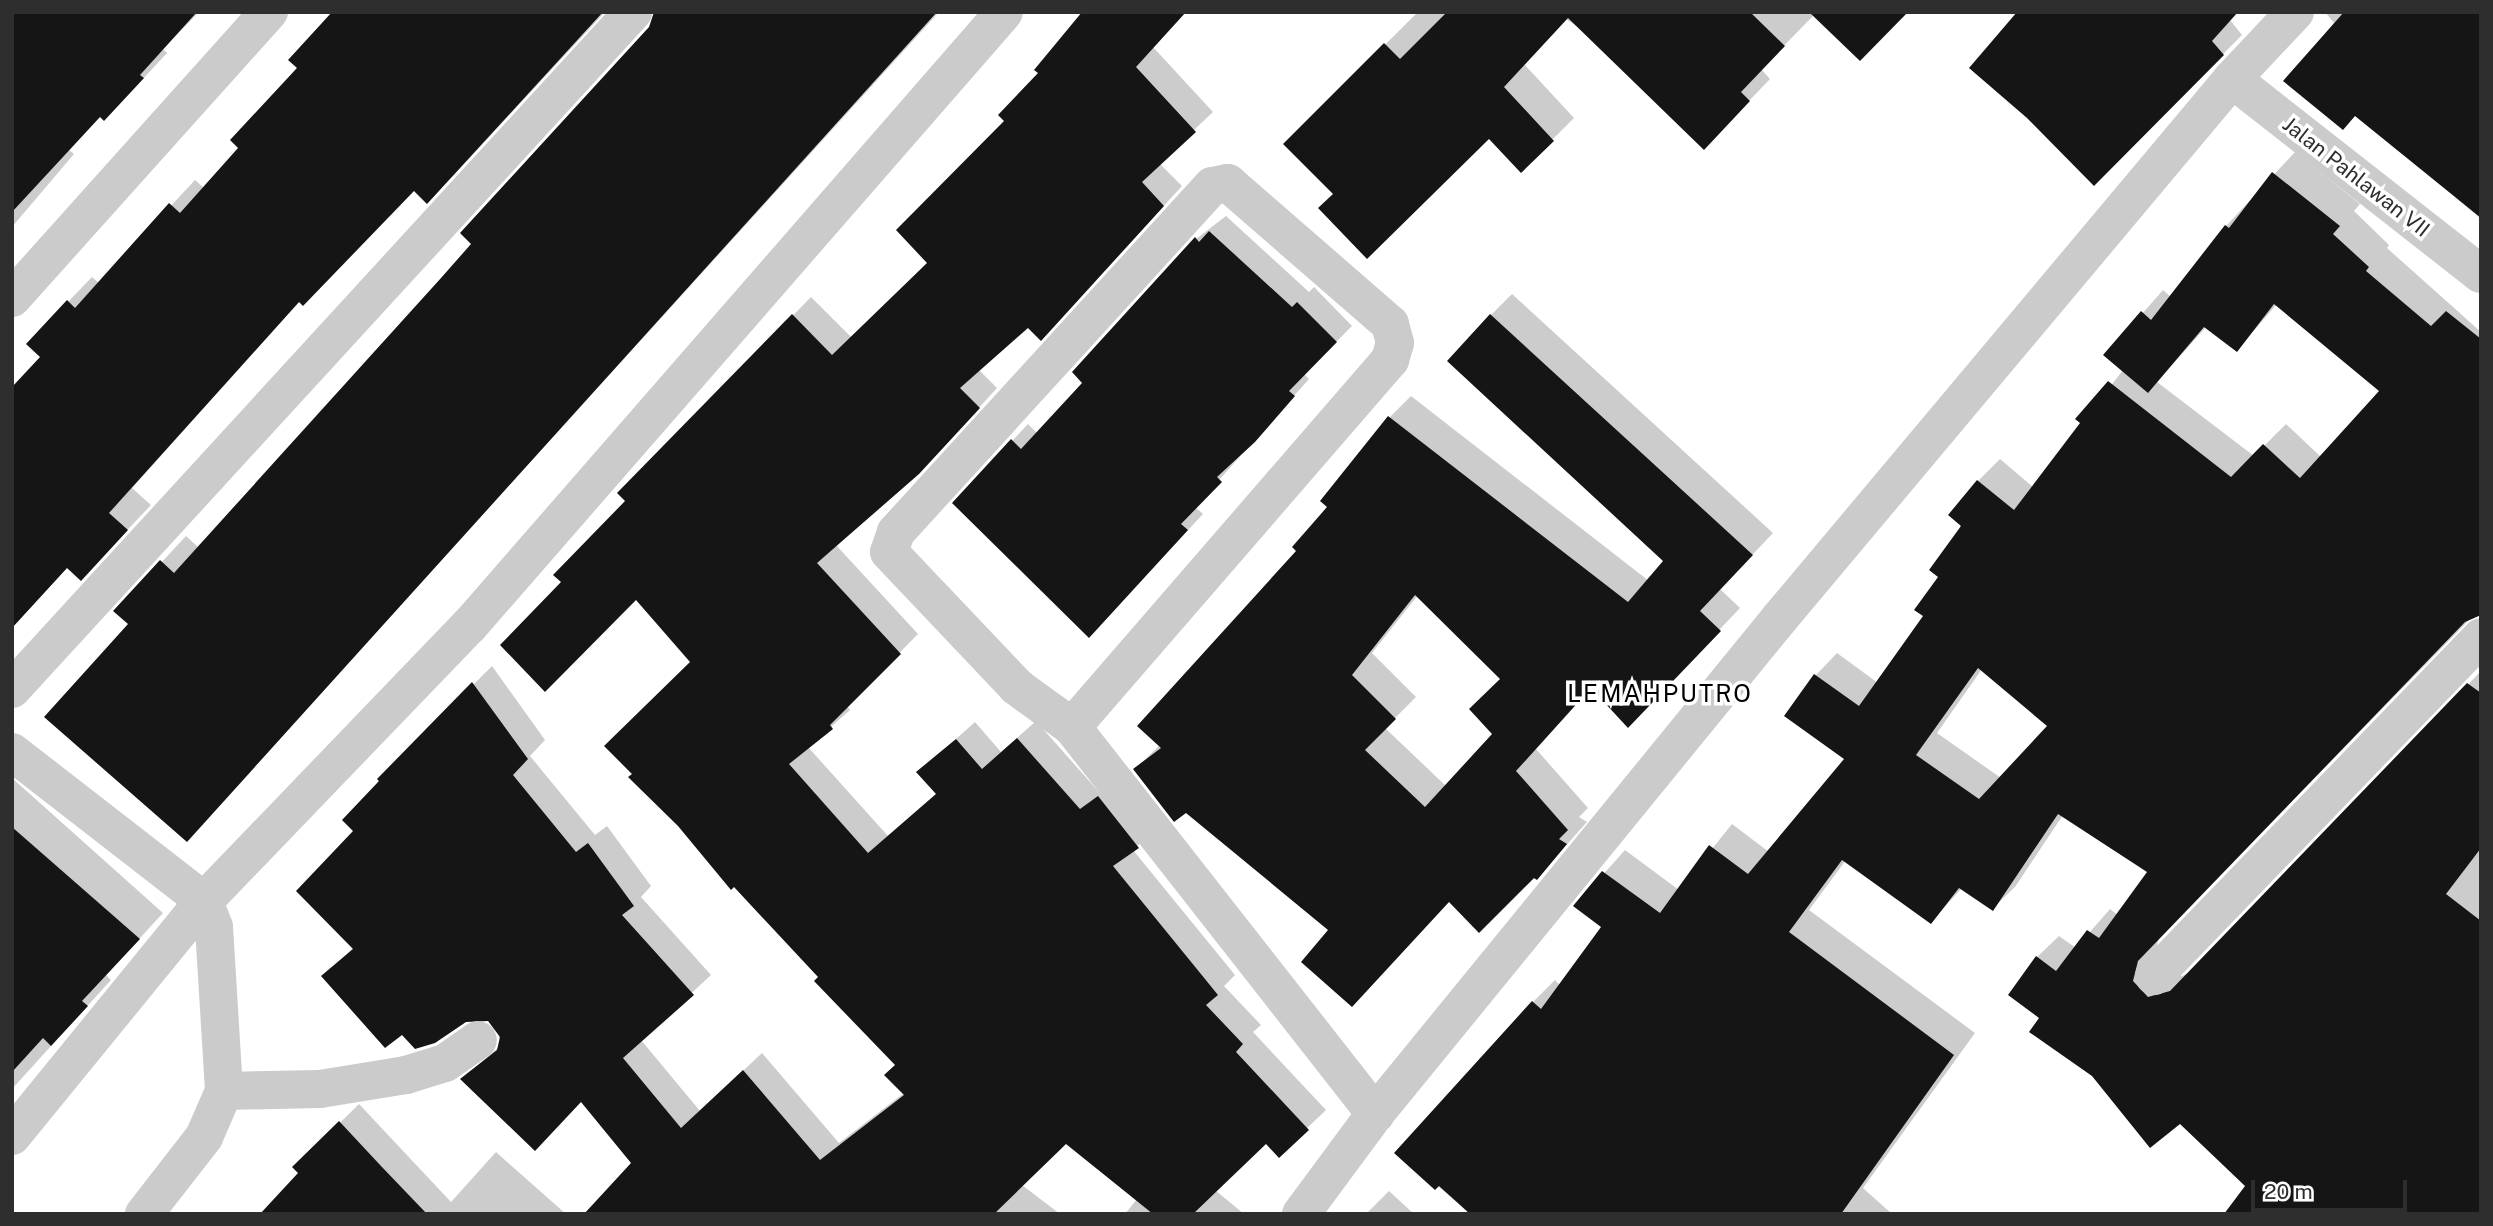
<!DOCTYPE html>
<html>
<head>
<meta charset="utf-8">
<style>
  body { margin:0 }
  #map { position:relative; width:2493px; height:1226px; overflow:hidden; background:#fff; font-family:"Public Sans",sans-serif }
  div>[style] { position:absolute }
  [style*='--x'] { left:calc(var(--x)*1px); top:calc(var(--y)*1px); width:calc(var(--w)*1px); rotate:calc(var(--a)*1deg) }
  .shadow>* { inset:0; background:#0003 }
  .building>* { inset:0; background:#151515 }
  .minor>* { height:38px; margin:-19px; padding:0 19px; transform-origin:19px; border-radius:19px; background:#cbcbcb }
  span { translate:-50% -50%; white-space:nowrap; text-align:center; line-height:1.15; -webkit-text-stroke:7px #fff; paint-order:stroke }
  .street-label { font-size:21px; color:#2e2e2e }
  .quarter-label { font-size:24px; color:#000; letter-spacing:2px }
  .frame { position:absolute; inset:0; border:14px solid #2e2e2e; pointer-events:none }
  .scale { position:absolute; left:2251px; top:1180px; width:156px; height:32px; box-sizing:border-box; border:4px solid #2e2e2e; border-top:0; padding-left:9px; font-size:21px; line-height:24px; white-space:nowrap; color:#2e2e2e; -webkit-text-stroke:5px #fff; paint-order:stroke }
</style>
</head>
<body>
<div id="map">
  <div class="shadow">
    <i style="clip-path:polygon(12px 12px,199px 12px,163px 49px,167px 53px,129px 94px,101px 115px,69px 150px,74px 154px,12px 227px)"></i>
    <i style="clip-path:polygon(335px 12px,605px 12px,452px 177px,414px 189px,300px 301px,132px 488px,151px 505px,81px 579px,68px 567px,12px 627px,42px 357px,68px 302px,92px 277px,99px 283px,195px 180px,204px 188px,241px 148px)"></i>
    <i style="clip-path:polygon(663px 12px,939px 12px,187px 840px,130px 623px,116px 611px,186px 536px,199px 548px,474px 244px)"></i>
    <i style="clip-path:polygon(1418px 12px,1906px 12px,1814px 15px,1761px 69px,1770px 79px,1725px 126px,1566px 19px,1524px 64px,1574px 118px,1521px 171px,1489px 137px,1335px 194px,1285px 144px)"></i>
    <i style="clip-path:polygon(2020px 12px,2230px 20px,2242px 35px,2094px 184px)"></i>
    <i style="clip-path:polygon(2325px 12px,2481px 12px,2481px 219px,2357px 114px,2286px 80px,2334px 23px)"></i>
    <i style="clip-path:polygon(1181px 15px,1153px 47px,1213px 112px,1159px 163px,1182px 186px,1059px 320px,1028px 325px,978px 369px,997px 388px,937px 454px,835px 544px,918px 634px,847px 706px,850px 710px,808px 747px,888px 836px,937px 793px,919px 772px,975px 722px,1001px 752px,1036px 721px,1099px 792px,1156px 828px,1133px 850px,1235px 975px,1224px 986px,1261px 1025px,1253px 1032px,1326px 1110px,1279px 1155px,1266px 1142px,1215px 1190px,1244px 1214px,1125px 1214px,1137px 1199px,1066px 1141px,1022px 1185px,1060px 1214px,586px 1214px,634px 1163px,582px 1100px,462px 1079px,500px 1046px,498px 1027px,487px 1018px,403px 1032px,324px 976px,354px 947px,356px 831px,379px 779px,492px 666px,545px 740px,530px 756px,595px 835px,607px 826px,651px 886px,641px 897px,711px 975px,641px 1040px,700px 1111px,762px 1053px,839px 1143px,904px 1093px,897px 1065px,820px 977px,692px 662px,636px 598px,563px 582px,627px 501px,620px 493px,811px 297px,852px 338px)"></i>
    <i style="clip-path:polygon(evenodd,2295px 152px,2360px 204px,2354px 211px,2389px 245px,2387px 248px,2481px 332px,2481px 614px,2475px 614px,2159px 937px,2154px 959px,2161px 971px,2182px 976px,2192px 971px,2481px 671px,2481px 1214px,2248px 1186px,2180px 1122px,2094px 1075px,2041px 1017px,2037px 957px,2059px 936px,2076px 948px,2110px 909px,2118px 915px,2149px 872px,2063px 815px,2015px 887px,1993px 908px,1962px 888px,1931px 922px,1846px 860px,1809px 910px,1975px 1033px,1863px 1188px,1892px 1214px,1472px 1214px,1397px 1153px,1533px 1002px,1555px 980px,1560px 985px,1603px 927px,1575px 906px,1625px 850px,1679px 890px,1732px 824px,1769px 852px,1846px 759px,1787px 716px,1816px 675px,1837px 653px,1878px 683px,1925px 616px,1978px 481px,2000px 459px,2033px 487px,2123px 370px,2106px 355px,2163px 290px,2171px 297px,2226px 226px,2295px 152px,2277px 304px,2381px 390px,2321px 457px,2286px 424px,2254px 456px,2157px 382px,2206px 327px,2237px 350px,2277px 304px,2295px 152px,1982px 669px,2050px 726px,2001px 778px,1937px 733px,1982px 669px)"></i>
    <i style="clip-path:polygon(1226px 216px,1309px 292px,1314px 287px,1352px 326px,1304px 374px,1309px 379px,1195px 507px,1203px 514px,1105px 619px,954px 503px,1028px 424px,1037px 433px,1084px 383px,1196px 239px)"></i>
    <i style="clip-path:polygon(evenodd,1512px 294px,1773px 533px,1720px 589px,1740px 608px,1649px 704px,1592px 687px,1536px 749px,1588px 808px,1579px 817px,1587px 822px,1537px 878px,1331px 930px,1135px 769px,1160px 745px,1390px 417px,1411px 396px,1649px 581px,1666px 561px,1491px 315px,1512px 294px,1418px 595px,1502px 679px,1495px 734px,1446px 786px,1385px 728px,1416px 697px,1372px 653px,1418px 595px)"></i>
    <i style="clip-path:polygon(12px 778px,163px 913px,106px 975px,111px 980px,12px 1089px)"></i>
    <i style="clip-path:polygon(359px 1104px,451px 1202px,496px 1152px,566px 1214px,263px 1214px,300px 1173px,295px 1167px)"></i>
    <i style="clip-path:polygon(1389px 1191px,1414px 1214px,1366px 1214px)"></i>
  </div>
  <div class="building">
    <i style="clip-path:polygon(12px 12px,197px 12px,140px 75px,144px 78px,104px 121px,100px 117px,12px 212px)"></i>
    <i style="clip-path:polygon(332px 12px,603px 12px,427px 204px,414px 191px,303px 306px,299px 302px,109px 513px,128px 530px,81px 581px,67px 568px,12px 628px,12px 387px,40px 357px,26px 344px,67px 300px,75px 308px,169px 203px,180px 213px,238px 148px,230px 140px,297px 68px,288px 60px)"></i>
    <i style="clip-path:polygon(654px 12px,937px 12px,187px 842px,44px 717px,128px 624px,113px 611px,160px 560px,174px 573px,441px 278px,471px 244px,460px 233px,649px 27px)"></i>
    <i style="clip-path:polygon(1082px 12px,1186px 12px,1136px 67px,1196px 132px,1142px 182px,1164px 206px,1041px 341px,1028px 328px,960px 388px,980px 408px,919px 474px,817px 563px,901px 654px,830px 725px,833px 729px,789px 764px,868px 853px,936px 794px,916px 772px,956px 739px,982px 769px,1017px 738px,1080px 809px,1098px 796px,1139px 848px,1113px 866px,1218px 995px,1206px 1005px,1243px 1044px,1236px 1052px,1309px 1130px,1279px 1158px,1266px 1144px,1193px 1214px,1153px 1214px,1066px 1144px,994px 1214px,584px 1214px,631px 1163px,581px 1102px,535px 1151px,460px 1079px,497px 1050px,500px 1037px,488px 1021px,466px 1022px,435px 1043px,415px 1049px,402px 1035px,385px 1048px,321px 976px,353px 949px,296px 891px,353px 831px,342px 820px,379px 781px,377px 779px,472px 682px,528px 759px,513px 775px,576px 852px,588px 843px,634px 906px,622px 915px,694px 995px,623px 1058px,681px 1128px,743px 1070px,820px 1160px,904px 1095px,884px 1075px,895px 1065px,814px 981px,818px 977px,734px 887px,731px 890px,678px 826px,628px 777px,632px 774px,604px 746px,690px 662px,636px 600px,545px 692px,500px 645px,561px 582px,553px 575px,625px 501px,617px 493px,792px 314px,832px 355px,927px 263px,896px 230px,1004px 121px,998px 115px,1038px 73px,1034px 70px)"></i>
    <i style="clip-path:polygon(1447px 12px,1750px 12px,1785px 46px,1741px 92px,1750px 101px,1704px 150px,1568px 18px,1504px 87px,1554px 141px,1521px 173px,1489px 139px,1367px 259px,1318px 208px,1333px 194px,1283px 144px,1384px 43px,1400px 59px)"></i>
    <i style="clip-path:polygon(1809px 12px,1908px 12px,1860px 61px)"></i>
    <i style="clip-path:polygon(2017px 12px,2238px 12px,2212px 41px,2224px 55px,2094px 186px,2027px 118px,1969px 68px)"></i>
    <i style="clip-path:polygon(2344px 12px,2481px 12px,2481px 218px,2355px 116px,2343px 130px,2283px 81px)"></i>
    <i style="clip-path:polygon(evenodd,2272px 172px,2340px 226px,2333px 234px,2369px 267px,2366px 271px,2431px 326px,2446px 311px,2481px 339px,2481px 615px,2465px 622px,2138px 961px,2133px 981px,2148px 997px,2170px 991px,2467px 683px,2481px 693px,2481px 848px,2446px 894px,2481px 921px,2481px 1214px,2224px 1214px,2245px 1186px,2180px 1124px,2150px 1148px,2092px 1076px,2029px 1032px,2039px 1018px,2008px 995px,2036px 956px,2056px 971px,2087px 930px,2099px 938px,2147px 872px,2058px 814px,1993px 911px,1959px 888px,1931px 924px,1842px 860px,1789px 932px,1954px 1055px,1841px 1214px,1470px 1214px,1439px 1186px,1435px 1190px,1394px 1153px,1532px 1001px,1541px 1009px,1601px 927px,1573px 906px,1602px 871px,1660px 913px,1709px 845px,1748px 874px,1844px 759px,1784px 716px,1814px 674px,1859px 706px,1923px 616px,1914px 610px,1938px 577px,1929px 570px,1961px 526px,1948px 515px,1977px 480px,2014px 510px,2080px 423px,2075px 419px,2108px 381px,2231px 477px,2263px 444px,2300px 478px,2379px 391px,2274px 304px,2237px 352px,2204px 327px,2148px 393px,2103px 355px,2141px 311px,2151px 320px,2225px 225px,2229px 228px,2272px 172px,1978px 668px,2047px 726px,1979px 799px,1916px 755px,1978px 668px)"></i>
    <i style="clip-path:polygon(1209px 231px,1292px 307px,1297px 302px,1337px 342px,1289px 391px,1295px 396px,1255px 442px,1217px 477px,1222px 482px,1181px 524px,1188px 530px,1089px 638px,952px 503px,1011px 439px,1021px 449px,1082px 383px,1072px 372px,1195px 237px,1199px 242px)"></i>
    <i style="clip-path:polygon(evenodd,1490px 314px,1753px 555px,1700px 611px,1721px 631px,1628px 728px,1591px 688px,1516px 771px,1568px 830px,1559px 839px,1567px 844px,1537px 880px,1534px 878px,1479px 933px,1449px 902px,1352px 1007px,1301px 962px,1328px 930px,1186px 813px,1174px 822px,1133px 769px,1161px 748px,1137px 726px,1296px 551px,1292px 547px,1327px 507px,1320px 501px,1388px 416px,1628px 602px,1663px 561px,1447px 361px,1490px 314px,1415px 595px,1500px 679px,1469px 709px,1492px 734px,1425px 807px,1365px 750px,1396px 719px,1352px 675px,1415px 595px)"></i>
    <i style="clip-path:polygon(12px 827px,140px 939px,82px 1001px,88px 1006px,51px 1046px,43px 1038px,12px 1072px)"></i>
    <i style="clip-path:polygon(339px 1121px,381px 1166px,427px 1214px,260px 1214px,298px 1173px,292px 1167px)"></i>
  </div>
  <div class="minor">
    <i style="--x:2232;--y:79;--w:316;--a:38.1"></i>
    <i style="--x:12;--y:298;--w:385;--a:-48.1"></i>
    <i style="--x:12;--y:689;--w:919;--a:-47.47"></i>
    <i style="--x:1072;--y:727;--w:486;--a:-49.1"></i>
    <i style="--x:1390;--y:360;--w:18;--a:-74"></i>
    <i style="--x:1395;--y:343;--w:20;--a:-105"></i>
    <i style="--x:1390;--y:324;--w:215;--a:-139"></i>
    <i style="--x:1228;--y:183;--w:16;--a:169"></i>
    <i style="--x:1212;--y:186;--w:469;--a:132.4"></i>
    <i style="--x:896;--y:532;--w:21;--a:109"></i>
    <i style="--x:889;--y:552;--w:186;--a:46.5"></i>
    <i style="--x:1017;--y:687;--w:68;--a:36"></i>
    <i style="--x:1072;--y:727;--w:492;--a:51.9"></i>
    <i style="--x:12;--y:752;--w:243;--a:37.8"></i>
    <i style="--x:204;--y:901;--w:28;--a:69"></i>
    <i style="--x:214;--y:927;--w:164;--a:86.5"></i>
    <i style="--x:224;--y:1091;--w:50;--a:113.5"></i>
    <i style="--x:204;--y:1137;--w:98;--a:127.9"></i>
    <i style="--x:2154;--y:976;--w:471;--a:-46"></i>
    <i style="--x:224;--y:1091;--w:96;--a:-1.2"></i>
    <i style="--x:320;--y:1089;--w:87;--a:-9.2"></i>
    <i style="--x:406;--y:1075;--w:41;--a:-17.1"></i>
    <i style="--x:445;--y:1063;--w:40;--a:-34.9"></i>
    <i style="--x:12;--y:1136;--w:303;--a:-50.8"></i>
    <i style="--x:204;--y:901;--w:382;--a:-46.1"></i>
    <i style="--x:469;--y:626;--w:814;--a:-48.93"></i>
    <i style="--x:1301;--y:1214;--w:124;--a:-53.5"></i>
    <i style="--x:1375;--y:1114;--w:639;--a:-50.78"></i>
    <i style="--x:1779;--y:619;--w:705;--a:-50.01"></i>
    <i style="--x:2232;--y:79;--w:92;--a:-46.8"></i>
  </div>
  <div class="street-label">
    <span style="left:2356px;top:177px;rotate:38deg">Jalan Pahlawan VII</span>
  </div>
  <div class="quarter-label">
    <span style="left:1660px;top:694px">LEMAHPUTRO</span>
  </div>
  <div class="frame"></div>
  <div class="scale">20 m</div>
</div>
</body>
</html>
